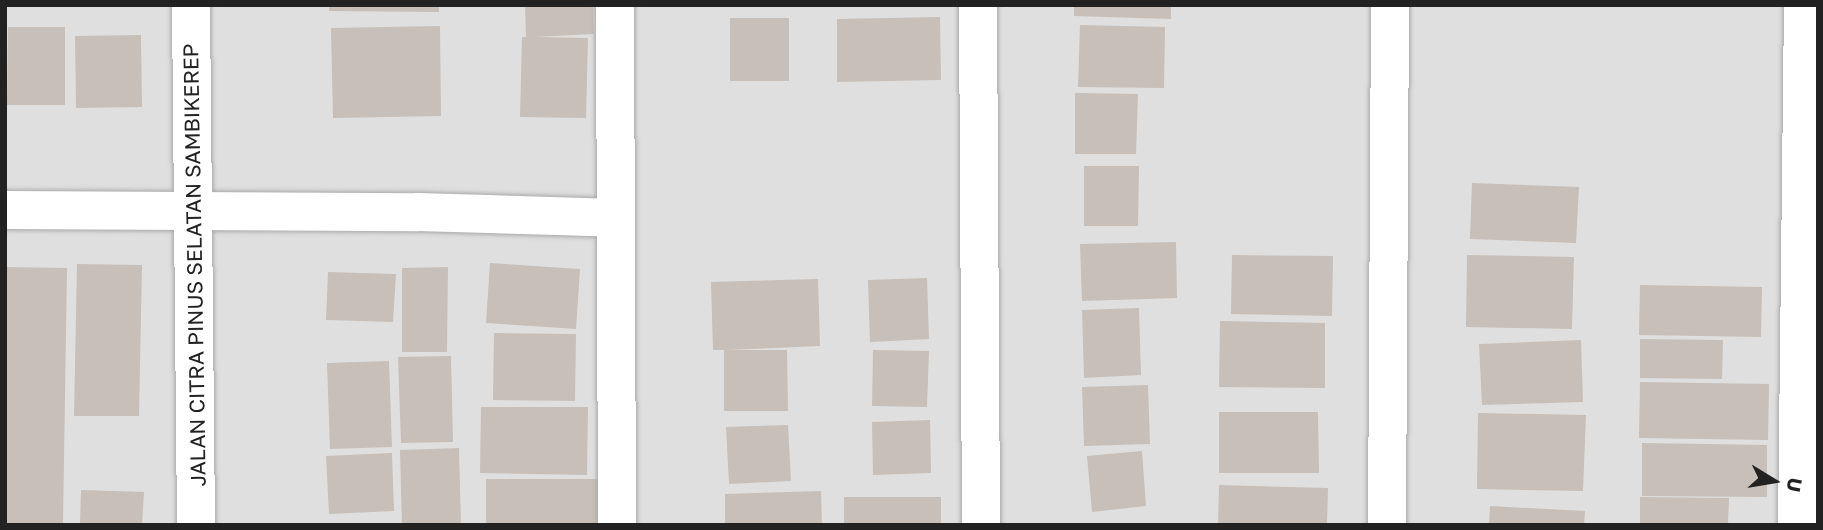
<!DOCTYPE html>
<html>
<head>
<meta charset="utf-8">
<style>
  body { margin:0 }
  #map { position:relative; width:1823px; height:530px; overflow:hidden; background:#f2efe9; font-family:"Golos Text",sans-serif }
  div>[style] { position:absolute }
  [style*='--x'] { left:calc(var(--x)*1px); top:calc(var(--y)*1px); width:calc(var(--w)*1px); rotate:calc(var(--a)*1deg) }
  .residential>* { inset:0; background:#e0dfdf }
  .building>* { inset:0; background:#c7bfb8 }
  .roads { filter:drop-shadow(0 0 2px #a9a9a9) drop-shadow(0 0 2px #a9a9a9) }
  .street>* { height:38px; margin:-19px; padding:0 19px; transform-origin:19px; border-radius:19px; background:#fff }
  span { translate:-50% -50%; white-space:nowrap; text-align:center; line-height:1.15; -webkit-text-stroke:6px #fff; paint-order:stroke }
  .street-label { font-size:21px; color:#222 }
  .frame { position:absolute; inset:0; border:7px solid #222; pointer-events:none }
  .north { position:absolute; left:1739px; top:446px; width:70px; height:70px; -webkit-text-stroke:5px #fff; paint-order:stroke; rotate:101deg; font-size:19px; font-weight:700; line-height:28px; text-align:center; color:#222 }
  .north::after { content:''; display:block; margin:auto; width:24px; height:32px; background:#222; clip-path:polygon(50% 0,100% 100%,50% 72%,0 100%) }
</style>
</head>
<body>
<div id="map">
  <div class="residential">
    <i style="clip-path:polygon(5px 5px,1818px 5px,1818px 525px,5px 525px)"></i>
  </div>
  <div class="building">
    <i style="clip-path:polygon(329px 5px,439px 5px,439px 12px,329px 11px)"></i>
    <i style="clip-path:polygon(525px 5px,593px 5px,594px 34px,536px 37px,588px 38px,586px 118px,520px 117px,522px 37px,526px 37px)"></i>
    <i style="clip-path:polygon(1074px 5px,1171px 5px,1171px 19px,1074px 16px)"></i>
    <i style="clip-path:polygon(940px 17px,941px 80px,837px 82px,837px 19px)"></i>
    <i style="clip-path:polygon(730px 18px,789px 18px,789px 81px,730px 81px)"></i>
    <i style="clip-path:polygon(1080px 25px,1165px 27px,1164px 88px,1078px 87px)"></i>
    <i style="clip-path:polygon(440px 26px,441px 116px,333px 118px,331px 28px)"></i>
    <i style="clip-path:polygon(8px 27px,65px 27px,65px 105px,7px 105px)"></i>
    <i style="clip-path:polygon(141px 35px,142px 107px,76px 108px,75px 36px)"></i>
    <i style="clip-path:polygon(1075px 93px,1138px 94px,1136px 154px,1075px 154px)"></i>
    <i style="clip-path:polygon(1084px 166px,1139px 166px,1138px 226px,1084px 226px)"></i>
    <i style="clip-path:polygon(1472px 183px,1579px 187px,1576px 243px,1470px 239px)"></i>
    <i style="clip-path:polygon(1176px 242px,1177px 298px,1082px 301px,1080px 244px)"></i>
    <i style="clip-path:polygon(1232px 255px,1333px 256px,1332px 316px,1231px 314px)"></i>
    <i style="clip-path:polygon(1467px 255px,1574px 257px,1572px 329px,1466px 327px)"></i>
    <i style="clip-path:polygon(490px 263px,580px 269px,576px 329px,486px 323px)"></i>
    <i style="clip-path:polygon(77px 264px,142px 265px,139px 416px,74px 416px)"></i>
    <i style="clip-path:polygon(5px 267px,67px 268px,63px 525px,5px 525px)"></i>
    <i style="clip-path:polygon(448px 267px,447px 352px,402px 352px,402px 268px)"></i>
    <i style="clip-path:polygon(328px 272px,396px 274px,393px 322px,326px 320px)"></i>
    <i style="clip-path:polygon(927px 278px,929px 339px,870px 342px,868px 280px)"></i>
    <i style="clip-path:polygon(818px 279px,820px 346px,727px 350px,787px 350px,788px 411px,724px 411px,724px 350px,713px 350px,711px 282px)"></i>
    <i style="clip-path:polygon(1640px 285px,1762px 287px,1761px 337px,1639px 335px)"></i>
    <i style="clip-path:polygon(1139px 308px,1141px 375px,1084px 378px,1082px 310px)"></i>
    <i style="clip-path:polygon(1220px 321px,1325px 323px,1325px 388px,1219px 387px)"></i>
    <i style="clip-path:polygon(494px 333px,576px 334px,575px 401px,493px 400px)"></i>
    <i style="clip-path:polygon(1640px 339px,1723px 340px,1722px 379px,1640px 378px)"></i>
    <i style="clip-path:polygon(1581px 340px,1583px 402px,1482px 405px,1479px 344px)"></i>
    <i style="clip-path:polygon(873px 350px,929px 351px,927px 407px,872px 406px)"></i>
    <i style="clip-path:polygon(451px 356px,453px 442px,401px 443px,398px 357px)"></i>
    <i style="clip-path:polygon(389px 361px,392px 447px,330px 449px,327px 363px)"></i>
    <i style="clip-path:polygon(1640px 382px,1769px 384px,1768px 440px,1639px 438px)"></i>
    <i style="clip-path:polygon(1148px 385px,1150px 444px,1084px 446px,1082px 387px)"></i>
    <i style="clip-path:polygon(481px 407px,588px 407px,587px 475px,480px 473px)"></i>
    <i style="clip-path:polygon(1219px 412px,1318px 412px,1319px 473px,1219px 473px)"></i>
    <i style="clip-path:polygon(1478px 413px,1586px 415px,1583px 491px,1477px 489px)"></i>
    <i style="clip-path:polygon(930px 420px,931px 473px,873px 475px,872px 422px)"></i>
    <i style="clip-path:polygon(788px 425px,791px 481px,729px 484px,726px 427px)"></i>
    <i style="clip-path:polygon(1642px 443px,1767px 445px,1767px 497px,1642px 496px)"></i>
    <i style="clip-path:polygon(459px 448px,461px 525px,402px 525px,400px 450px)"></i>
    <i style="clip-path:polygon(1142px 451px,1146px 506px,1092px 512px,1087px 456px)"></i>
    <i style="clip-path:polygon(392px 453px,394px 511px,329px 514px,326px 456px)"></i>
    <i style="clip-path:polygon(486px 479px,599px 479px,599px 525px,486px 525px)"></i>
    <i style="clip-path:polygon(1219px 485px,1328px 488px,1327px 525px,1218px 525px)"></i>
    <i style="clip-path:polygon(81px 490px,144px 492px,142px 525px,80px 525px)"></i>
    <i style="clip-path:polygon(821px 491px,822px 525px,725px 525px,725px 494px)"></i>
    <i style="clip-path:polygon(844px 497px,941px 497px,941px 525px,844px 525px)"></i>
    <i style="clip-path:polygon(1640px 497px,1729px 498px,1728px 525px,1640px 525px)"></i>
    <i style="clip-path:polygon(1490px 506px,1585px 511px,1584px 525px,1489px 525px)"></i>
  </div>
  <div class="roads">
    <div class="street">
      <i style="--x:191;--y:5;--w:520;--a:89.45"></i>
      <i style="--x:615;--y:5;--w:520;--a:89.78"></i>
      <i style="--x:978;--y:5;--w:520;--a:89.67"></i>
      <i style="--x:5;--y:210;--w:413;--a:0.3"></i>
      <i style="--x:418;--y:212;--w:198;--a:1.7"></i>
      <i style="--x:1387;--y:525;--w:520;--a:-89.67"></i>
      <i style="--x:1797;--y:525;--w:520;--a:-89.34"></i>
    </div>
  </div>
  <div class="street-label">
    <span style="left:194px;top:265px;rotate:-91deg">JALAN CITRA PINUS SELATAN SAMBIKEREP</span>
  </div>
  <div class="frame"></div>
  <div class="north">U</div>
</div>
</body>
</html>
